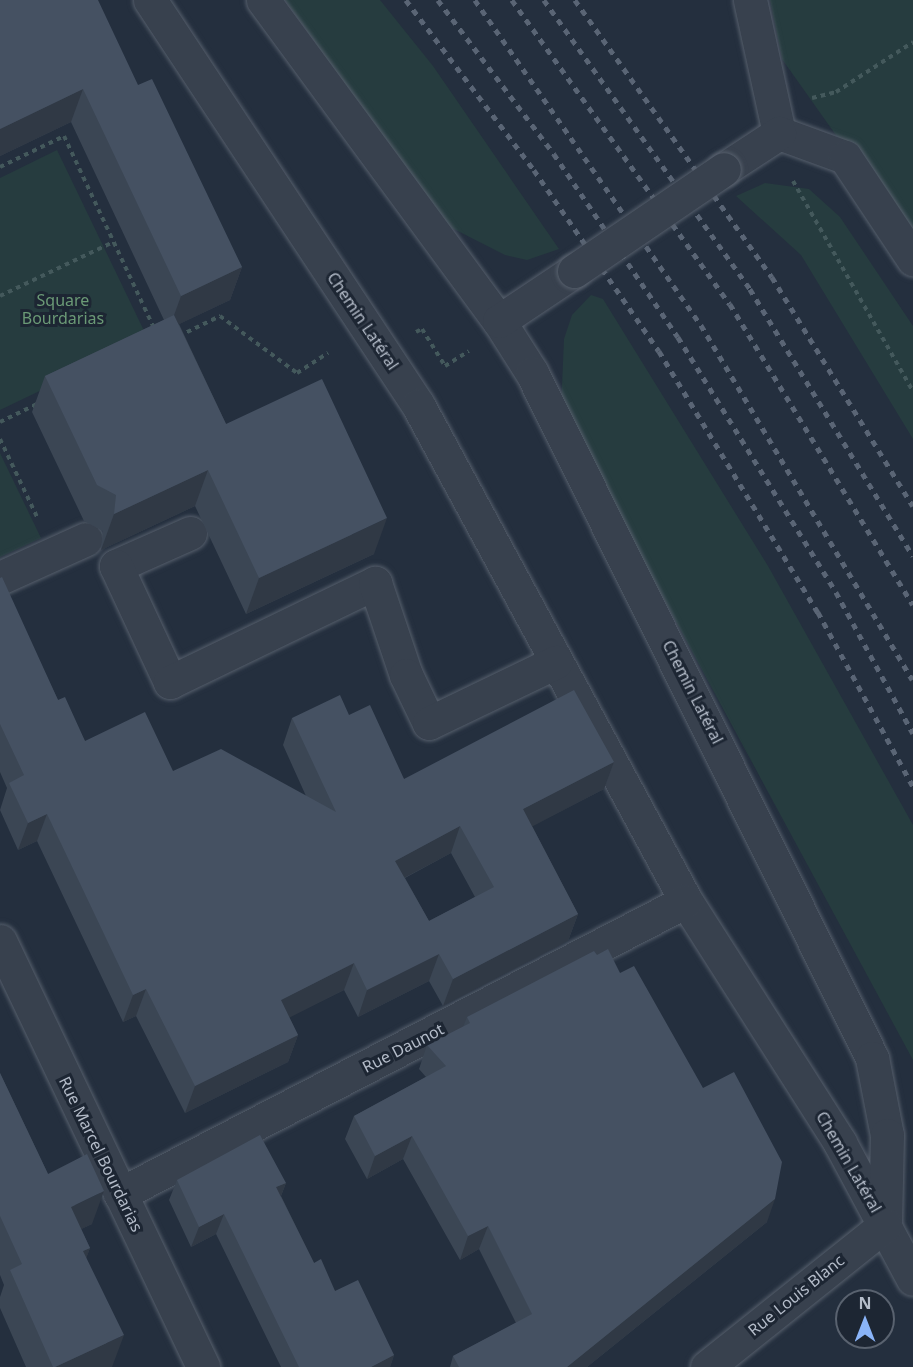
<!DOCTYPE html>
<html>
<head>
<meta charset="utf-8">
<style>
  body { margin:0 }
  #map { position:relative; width:913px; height:1367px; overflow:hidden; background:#242f3e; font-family:"Noto Sans",sans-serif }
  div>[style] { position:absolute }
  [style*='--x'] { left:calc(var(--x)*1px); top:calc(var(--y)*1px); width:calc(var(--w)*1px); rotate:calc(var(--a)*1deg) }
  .green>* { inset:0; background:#263c3f }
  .path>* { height:4px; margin-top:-2px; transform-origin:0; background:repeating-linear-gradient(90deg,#44595c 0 4.5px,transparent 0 9px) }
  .roads { filter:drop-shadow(0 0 2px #565f6c) drop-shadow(0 0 2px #565f6c) }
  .minor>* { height:33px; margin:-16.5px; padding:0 16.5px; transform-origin:16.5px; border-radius:16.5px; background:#38414e }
  .rail>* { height:4.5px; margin-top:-2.25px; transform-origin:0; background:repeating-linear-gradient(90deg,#5a6575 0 6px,transparent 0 12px) }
  .bridges { filter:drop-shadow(0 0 2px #565f6c) drop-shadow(0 0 2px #565f6c) }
  .minor-bridge>* { height:33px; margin:-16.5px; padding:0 16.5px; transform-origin:16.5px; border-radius:16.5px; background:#38414e }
  .wall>* { inset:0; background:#3b4654 }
  .shaded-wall>* { inset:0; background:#303945 }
  .building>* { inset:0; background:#455162 }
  span { translate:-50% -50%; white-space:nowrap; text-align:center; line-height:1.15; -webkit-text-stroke:6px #1d2633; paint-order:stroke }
  .park-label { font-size:16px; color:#6b9a76 }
  .street-label { font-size:16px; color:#b4bcc9 }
  .north { position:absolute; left:835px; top:1289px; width:60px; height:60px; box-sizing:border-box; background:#1d2633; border:2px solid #59626f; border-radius:50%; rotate:0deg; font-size:16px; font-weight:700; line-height:24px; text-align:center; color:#b4bcc9 }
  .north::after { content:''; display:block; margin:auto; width:21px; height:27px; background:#8ab4f8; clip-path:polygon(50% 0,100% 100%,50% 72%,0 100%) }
</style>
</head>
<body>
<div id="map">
  <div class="green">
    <i style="clip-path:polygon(285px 0,380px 0,433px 66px,559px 249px,527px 260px,505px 255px,444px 224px)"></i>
    <i style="clip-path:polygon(770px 0,913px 0,913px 244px,782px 59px)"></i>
    <i style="clip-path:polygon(57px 150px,148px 339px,0 410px,0 178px)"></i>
    <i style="clip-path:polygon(765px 183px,809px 189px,840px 217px,913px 326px,913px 439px,801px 255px,736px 196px)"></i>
    <i style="clip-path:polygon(591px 295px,603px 299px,768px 566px,913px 825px,913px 1060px,561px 409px,564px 339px,572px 315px)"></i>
    <i style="clip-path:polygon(0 453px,41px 538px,0 557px)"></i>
  </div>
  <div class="path">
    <i style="--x:812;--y:98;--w:25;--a:-14"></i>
    <i style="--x:836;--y:92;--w:92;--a:-33"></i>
    <i style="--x:0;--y:167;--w:71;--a:-25.8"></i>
    <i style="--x:64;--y:136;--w:212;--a:64.9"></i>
    <i style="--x:793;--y:181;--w:242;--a:60.3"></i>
    <i style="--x:0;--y:296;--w:125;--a:-25.5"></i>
    <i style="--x:416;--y:332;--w:7;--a:-27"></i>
    <i style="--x:422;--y:329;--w:44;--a:58.1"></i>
    <i style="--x:445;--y:366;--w:28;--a:-32"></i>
    <i style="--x:179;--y:336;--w:46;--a:-26"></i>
    <i style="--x:220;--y:316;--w:96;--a:36.5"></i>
    <i style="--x:297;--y:373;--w:37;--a:-33"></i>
    <i style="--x:0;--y:422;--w:41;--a:-25.9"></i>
    <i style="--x:0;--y:439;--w:86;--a:64.6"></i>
  </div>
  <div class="roads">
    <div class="minor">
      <i style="--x:150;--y:0;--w:486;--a:56.5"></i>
      <i style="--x:418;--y:405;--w:564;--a:61.62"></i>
      <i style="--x:686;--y:901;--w:287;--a:57.5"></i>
      <i style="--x:840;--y:1143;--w:154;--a:61.8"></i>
      <i style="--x:263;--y:0;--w:398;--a:53.7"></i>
      <i style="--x:499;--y:321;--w:62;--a:57.6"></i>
      <i style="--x:532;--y:373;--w:765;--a:63.6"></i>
      <i style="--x:872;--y:1058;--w:78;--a:79"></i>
      <i style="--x:887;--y:1135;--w:90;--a:91.3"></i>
      <i style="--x:750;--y:0;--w:136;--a:77.7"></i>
      <i style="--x:779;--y:133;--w:70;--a:20"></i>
      <i style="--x:845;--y:157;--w:123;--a:56.3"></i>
      <i style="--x:724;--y:169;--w:66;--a:-33.2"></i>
      <i style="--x:499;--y:321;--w:90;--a:-33.7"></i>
      <i style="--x:190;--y:533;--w:81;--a:156"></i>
      <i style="--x:116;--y:566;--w:128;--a:65"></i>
      <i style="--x:170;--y:682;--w:228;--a:-25.8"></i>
      <i style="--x:375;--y:583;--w:97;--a:71.4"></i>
      <i style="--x:406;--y:675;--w:53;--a:64.4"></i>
      <i style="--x:429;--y:723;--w:141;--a:-25.7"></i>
      <i style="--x:0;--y:578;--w:94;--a:-24.4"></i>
      <i style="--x:0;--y:941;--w:472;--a:64.5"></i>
      <i style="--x:120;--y:1194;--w:637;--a:-27.37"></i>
      <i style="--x:707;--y:1367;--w:228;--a:-38.6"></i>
    </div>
  </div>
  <div class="rail">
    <i style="--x:406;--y:0;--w:213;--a:53"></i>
    <i style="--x:534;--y:170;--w:220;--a:55.4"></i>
    <i style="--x:659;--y:351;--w:306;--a:58.7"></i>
    <i style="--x:818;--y:612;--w:198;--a:61.4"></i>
    <i style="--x:438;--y:0;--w:193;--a:53"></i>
    <i style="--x:554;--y:154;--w:221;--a:55.9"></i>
    <i style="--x:678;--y:337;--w:300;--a:58.2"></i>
    <i style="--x:836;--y:592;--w:161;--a:61.4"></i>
    <i style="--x:475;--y:0;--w:396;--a:55.2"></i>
    <i style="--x:701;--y:325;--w:413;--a:59.2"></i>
    <i style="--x:512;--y:0;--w:374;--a:54.4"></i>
    <i style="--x:730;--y:304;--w:352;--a:58.7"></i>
    <i style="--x:544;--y:0;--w:355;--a:54.5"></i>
    <i style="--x:750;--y:289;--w:313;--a:58.6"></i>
    <i style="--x:575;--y:0;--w:340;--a:54.6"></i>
    <i style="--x:772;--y:277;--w:269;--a:58.4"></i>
  </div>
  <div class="bridges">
    <div class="minor-bridge">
      <i style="--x:574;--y:271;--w:181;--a:-34.2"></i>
    </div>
  </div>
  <div class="wall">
    <i style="clip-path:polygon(0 0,138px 85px,242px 267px,230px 300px,179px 324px,226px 424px,374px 554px,246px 614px,195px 506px,101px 550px,103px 531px,84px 521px,32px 412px,45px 376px,164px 320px,71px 122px,0 156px)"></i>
    <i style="clip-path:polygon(evenodd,0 578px,58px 700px,85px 741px,173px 771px,306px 796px,283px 745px,292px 718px,349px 715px,404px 779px,614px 762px,604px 789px,532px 826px,578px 914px,568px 941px,443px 1006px,429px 981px,358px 1017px,344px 990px,289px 1017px,298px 1035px,288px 1062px,185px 1113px,136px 1016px,123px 1022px,37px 841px,18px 850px,0 810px,7px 788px,0 772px,0 578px,451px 853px,475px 897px,429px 921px,405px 878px,451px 853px)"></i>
    <i style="clip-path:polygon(597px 955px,620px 973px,767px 1222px,587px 1367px,450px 1367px,453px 1356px,516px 1323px,479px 1249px,460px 1260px,403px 1159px,367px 1179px,345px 1139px,354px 1116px,426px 1077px,419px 1069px,427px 1045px,463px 1027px,467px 1017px)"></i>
    <i style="clip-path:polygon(0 1073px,48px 1174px,92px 1224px,81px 1229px,90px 1248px,86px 1258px,112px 1367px,26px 1367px,0 1308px,0 1297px,4px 1285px,0 1275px)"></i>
    <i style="clip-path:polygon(177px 1180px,286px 1183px,281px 1196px,314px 1263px,335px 1291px,394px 1355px,390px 1367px,281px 1367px,216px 1234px,191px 1247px,169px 1200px)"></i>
  </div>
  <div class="shaded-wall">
    <i style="clip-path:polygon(83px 89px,71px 122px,0 156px,0 129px)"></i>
    <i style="clip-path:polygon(242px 267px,230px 300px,169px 329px,181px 296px)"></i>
    <i style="clip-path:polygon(208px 470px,195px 506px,101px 550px,114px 514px)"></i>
    <i style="clip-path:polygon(387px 518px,374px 554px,246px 614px,259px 578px)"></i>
    <i style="clip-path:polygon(614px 762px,604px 789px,514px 836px,523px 809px)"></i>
    <i style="clip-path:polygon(47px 814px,37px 841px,18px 850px,28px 823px)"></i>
    <i style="clip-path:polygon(460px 826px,451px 853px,385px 888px,395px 861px)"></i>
    <i style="clip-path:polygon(578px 914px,568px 941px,443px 1006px,453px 979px)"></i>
    <i style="clip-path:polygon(439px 954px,429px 981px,358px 1017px,367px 990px)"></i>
    <i style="clip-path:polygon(354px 963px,344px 990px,271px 1027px,281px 1000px)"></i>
    <i style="clip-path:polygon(146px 989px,136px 1016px,123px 1022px,133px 995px)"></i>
    <i style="clip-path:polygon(298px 1035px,288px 1062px,185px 1113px,195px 1086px)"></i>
    <i style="clip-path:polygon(412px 1136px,403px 1159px,367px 1179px,375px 1156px)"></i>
    <i style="clip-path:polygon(286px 1183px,278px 1203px,276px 1187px)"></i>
    <i style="clip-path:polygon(104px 1191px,92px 1224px,59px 1240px,71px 1207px)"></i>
    <i style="clip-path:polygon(775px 1199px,767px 1222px,587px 1367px,567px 1367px)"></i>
    <i style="clip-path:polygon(224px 1214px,216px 1234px,191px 1247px,199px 1227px)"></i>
    <i style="clip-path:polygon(488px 1226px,479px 1249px,460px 1260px,468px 1236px)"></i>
    <i style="clip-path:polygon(90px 1248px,78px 1281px,83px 1251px)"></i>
    <i style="clip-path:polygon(124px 1335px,112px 1367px,55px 1367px)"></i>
    <i style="clip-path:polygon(394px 1355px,390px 1367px,371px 1367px)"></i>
  </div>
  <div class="building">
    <i style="clip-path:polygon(0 0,98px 0,138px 85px,152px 79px,242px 267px,181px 296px,83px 89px,0 129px)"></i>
    <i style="clip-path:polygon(174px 315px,226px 424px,322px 379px,387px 518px,259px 578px,208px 470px,114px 514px,116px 495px,97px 485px,45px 376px)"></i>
    <i style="clip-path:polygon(evenodd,2px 577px,58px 700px,65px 697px,85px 741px,145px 712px,173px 771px,221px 749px,336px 812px,292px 718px,340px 695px,349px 715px,370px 705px,404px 779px,574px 690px,614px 762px,523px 809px,578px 914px,453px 979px,439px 954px,367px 990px,354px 963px,281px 1000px,298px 1035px,195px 1086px,146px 989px,133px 995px,47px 814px,28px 823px,9px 783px,24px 775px,0 724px,0 578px,2px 577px,460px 826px,494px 887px,429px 921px,395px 861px,460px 826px)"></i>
    <i style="clip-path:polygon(608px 949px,620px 973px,634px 966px,703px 1088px,734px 1072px,782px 1162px,775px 1199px,567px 1367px,459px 1367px,453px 1356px,532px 1314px,488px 1226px,468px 1236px,412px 1136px,375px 1156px,354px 1116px,446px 1066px,427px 1045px,470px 1023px,467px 1017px,594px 951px,597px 955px)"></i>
    <i style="clip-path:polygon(0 1073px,48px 1174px,87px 1154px,104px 1191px,71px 1207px,90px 1248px,83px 1251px,124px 1335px,55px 1367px,53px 1367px,10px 1270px,22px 1264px,0 1216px)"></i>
    <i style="clip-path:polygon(260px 1135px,286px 1183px,276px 1187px,314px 1263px,321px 1259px,335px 1291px,358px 1280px,394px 1355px,371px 1367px,299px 1367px,224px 1214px,199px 1227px,177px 1180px)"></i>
  </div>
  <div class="park-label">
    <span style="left:63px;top:309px">Square<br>Bourdarias</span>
  </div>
  <div class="street-label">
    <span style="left:363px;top:321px;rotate:56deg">Chemin Latéral</span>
    <span style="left:693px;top:692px;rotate:63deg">Chemin Latéral</span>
    <span style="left:403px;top:1048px;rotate:-27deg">Rue Daunot</span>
    <span style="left:101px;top:1154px;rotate:64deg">Rue Marcel Bourdarias</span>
    <span style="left:849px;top:1162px;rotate:60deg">Chemin Latéral</span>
    <span style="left:796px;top:1295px;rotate:-39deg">Rue Louis Blanc</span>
  </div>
  <div class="north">N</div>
</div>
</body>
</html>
